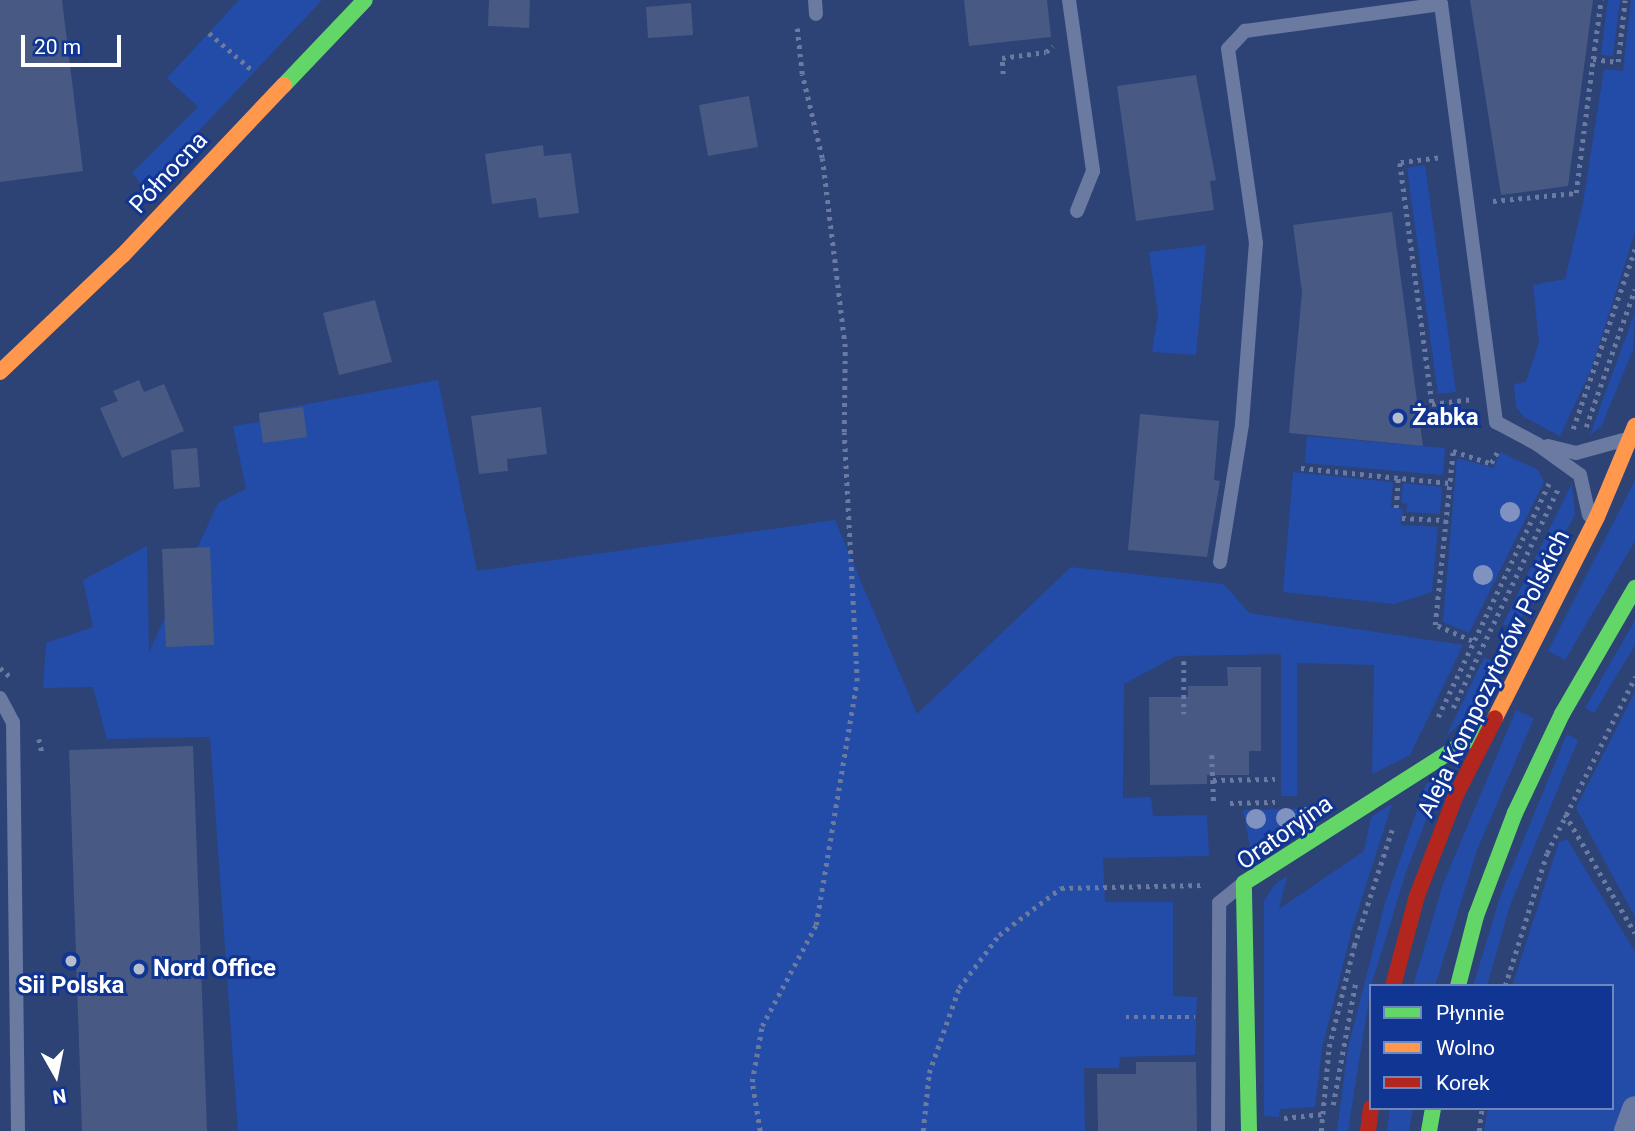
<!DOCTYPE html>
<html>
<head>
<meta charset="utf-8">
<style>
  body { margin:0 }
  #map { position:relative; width:1635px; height:1131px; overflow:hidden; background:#2d4275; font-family:Roboto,sans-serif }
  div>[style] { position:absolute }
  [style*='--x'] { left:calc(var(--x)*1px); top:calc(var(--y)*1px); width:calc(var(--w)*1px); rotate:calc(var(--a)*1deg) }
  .green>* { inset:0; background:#234ca9 }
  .building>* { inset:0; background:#485a83 }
  .path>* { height:4.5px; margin-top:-2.25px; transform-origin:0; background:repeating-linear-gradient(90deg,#6a7aa0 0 3.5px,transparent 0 8.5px) }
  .lane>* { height:14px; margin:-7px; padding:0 7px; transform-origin:7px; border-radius:7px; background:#6a7aa0 }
  .street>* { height:26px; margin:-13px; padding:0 13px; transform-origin:13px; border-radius:13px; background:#6a7aa0 }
  .fast>* { height:16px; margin:-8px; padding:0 8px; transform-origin:8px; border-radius:8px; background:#63d668 }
  .slow>* { height:16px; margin:-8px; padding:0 8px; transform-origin:8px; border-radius:8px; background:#ff974d }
  .jam>* { height:16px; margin:-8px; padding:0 8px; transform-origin:8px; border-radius:8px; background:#b3261e }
  .trees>* { width:20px; height:20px; margin:-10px; border-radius:50%; background:#8093c0 }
  .dots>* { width:19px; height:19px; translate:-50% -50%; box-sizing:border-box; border:4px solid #103592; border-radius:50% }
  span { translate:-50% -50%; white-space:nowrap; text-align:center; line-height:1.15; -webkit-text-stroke:6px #103592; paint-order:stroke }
  .street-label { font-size:24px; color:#fff }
  .poi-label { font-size:24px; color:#fff; font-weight:700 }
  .left { translate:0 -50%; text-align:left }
  .legend { position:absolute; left:1369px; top:984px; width:245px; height:126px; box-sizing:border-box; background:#103592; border:2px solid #7086be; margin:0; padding:9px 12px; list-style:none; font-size:21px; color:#fff }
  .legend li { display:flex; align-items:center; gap:14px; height:35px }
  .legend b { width:35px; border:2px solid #7086be }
  .north { position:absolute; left:21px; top:1040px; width:70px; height:70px; -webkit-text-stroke:5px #103592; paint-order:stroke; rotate:171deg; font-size:19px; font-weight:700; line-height:28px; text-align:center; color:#fff }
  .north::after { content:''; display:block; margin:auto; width:24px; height:32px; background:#fff; clip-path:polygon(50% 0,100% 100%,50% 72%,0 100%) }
  .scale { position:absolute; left:21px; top:35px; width:100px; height:32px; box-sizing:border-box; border:4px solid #fff; border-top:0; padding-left:9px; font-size:21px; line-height:24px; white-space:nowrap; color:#fff; -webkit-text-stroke:5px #103592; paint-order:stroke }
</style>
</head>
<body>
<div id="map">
  <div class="green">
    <i style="clip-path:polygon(239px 0,322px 0,145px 188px,132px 173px,198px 107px,167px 78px)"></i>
    <i style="clip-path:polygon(1608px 0,1620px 0,1613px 56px,1601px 55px)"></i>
    <i style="clip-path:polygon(1631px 0,1635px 0,1635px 232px,1591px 370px,1560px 436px,1524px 417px,1516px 407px,1514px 384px,1526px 382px,1539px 342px,1533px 285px,1565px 279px,1583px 203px,1604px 69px,1623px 71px)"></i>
    <i style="clip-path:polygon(1425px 165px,1456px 392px,1438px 394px,1407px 168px)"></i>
    <i style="clip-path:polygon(1206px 245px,1196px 355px,1152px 352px,1158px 314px,1149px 252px)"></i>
    <i style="clip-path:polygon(1635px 312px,1633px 350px,1601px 427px,1590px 435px)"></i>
    <i style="clip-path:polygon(438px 380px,477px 571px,835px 520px,917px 714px,1071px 567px,1224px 584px,1249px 613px,1463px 645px,1410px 755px,1372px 774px,1374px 665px,1297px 663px,1297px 796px,1281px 796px,1281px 654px,1176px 656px,1124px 684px,1123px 798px,1151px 797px,1153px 816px,1207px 815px,1209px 856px,1103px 858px,1105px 902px,1173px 902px,1173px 996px,1197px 997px,1195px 1055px,1120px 1057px,1119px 1068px,1084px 1068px,1085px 1131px,238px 1131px,210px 737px,107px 739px,93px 687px,43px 688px,46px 643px,93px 627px,83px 580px,147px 546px,149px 652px,218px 503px,246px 489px,233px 426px,259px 422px,259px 413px)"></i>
    <i style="clip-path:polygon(1307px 436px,1445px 448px,1443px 475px,1305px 463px)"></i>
    <i style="clip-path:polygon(1500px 452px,1538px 470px,1544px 482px,1469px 633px,1443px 622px,1457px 458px,1494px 468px)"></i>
    <i style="clip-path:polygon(1293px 472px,1393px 482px,1391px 507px,1403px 509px,1401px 525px,1438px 527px,1432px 592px,1394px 604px,1283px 592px)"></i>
    <i style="clip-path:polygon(1635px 480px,1635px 541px,1565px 660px,1548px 651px)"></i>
    <i style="clip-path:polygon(1403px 483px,1442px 487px,1440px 514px,1406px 512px,1407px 504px,1401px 503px)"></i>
    <i style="clip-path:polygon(1572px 483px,1575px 514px,1515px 630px,1503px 624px)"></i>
    <i style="clip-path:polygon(1635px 620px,1635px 645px,1594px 713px,1585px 708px)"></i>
    <i style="clip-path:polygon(1484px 657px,1498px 664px,1467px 716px,1446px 737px)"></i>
    <i style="clip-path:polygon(1635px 692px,1635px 917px,1576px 808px)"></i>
    <i style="clip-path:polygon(1516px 710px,1534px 718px,1477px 850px,1435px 986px,1413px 986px,1443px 884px)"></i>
    <i style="clip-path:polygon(1567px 734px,1578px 740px,1509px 908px,1487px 986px,1473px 986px,1500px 897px)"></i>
    <i style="clip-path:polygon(1443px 776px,1406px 872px,1371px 986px,1348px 1131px,1337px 1131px,1348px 1048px,1385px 903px,1426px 784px)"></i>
    <i style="clip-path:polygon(1392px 804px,1352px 929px,1322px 1048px,1315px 1107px,1280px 1109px,1279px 1117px,1264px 1116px,1264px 901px,1274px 885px,1287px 876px,1279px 909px,1364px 851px,1371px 817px)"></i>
    <i style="clip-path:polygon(1319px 808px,1319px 823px,1265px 857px,1250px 847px,1243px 810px)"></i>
    <i style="clip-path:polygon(1567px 839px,1635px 952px,1635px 1131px,1484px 1131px,1488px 1108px,1612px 1108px,1612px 986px,1512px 986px,1559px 842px)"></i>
    <i style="clip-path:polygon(1390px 1108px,1413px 1108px,1409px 1131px,1387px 1131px)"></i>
  </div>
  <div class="building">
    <i style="clip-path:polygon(0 0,62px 0,83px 171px,0 182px)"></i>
    <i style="clip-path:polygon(489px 0,530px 0,529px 28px,488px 26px)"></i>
    <i style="clip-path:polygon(964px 0,1047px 0,1051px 37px,969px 46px)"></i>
    <i style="clip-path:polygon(1470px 0,1593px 0,1568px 186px,1501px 195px)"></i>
    <i style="clip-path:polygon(691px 3px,693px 35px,648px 38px,646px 7px)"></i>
    <i style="clip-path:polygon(1196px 75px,1216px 180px,1210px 181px,1214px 210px,1136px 221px,1117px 86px)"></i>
    <i style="clip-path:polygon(749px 96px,758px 147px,708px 156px,699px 105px)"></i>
    <i style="clip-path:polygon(543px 145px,544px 156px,571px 153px,579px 213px,539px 218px,536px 198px,492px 204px,485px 154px)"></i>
    <i style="clip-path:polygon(1392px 212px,1423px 446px,1289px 433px,1302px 292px,1293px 225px)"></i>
    <i style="clip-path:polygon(375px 300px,392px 362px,339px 375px,323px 313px)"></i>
    <i style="clip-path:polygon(139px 380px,144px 392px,164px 384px,184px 431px,122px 458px,100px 408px,118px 401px,113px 391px)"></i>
    <i style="clip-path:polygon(303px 407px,307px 437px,263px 443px,259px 413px)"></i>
    <i style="clip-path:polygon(541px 407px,547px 454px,507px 459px,508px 471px,479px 474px,471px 416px)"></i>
    <i style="clip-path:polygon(1140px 414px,1219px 421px,1214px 480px,1220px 481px,1207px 557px,1128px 550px)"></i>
    <i style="clip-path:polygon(197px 448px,200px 487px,174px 489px,171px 450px)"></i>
    <i style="clip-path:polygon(210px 547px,214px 645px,166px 647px,162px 549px)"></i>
    <i style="clip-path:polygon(1227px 667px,1261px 667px,1261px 751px,1249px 751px,1249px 775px,1207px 775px,1207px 784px,1150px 785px,1149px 697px,1188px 697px,1188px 686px,1228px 686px)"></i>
    <i style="clip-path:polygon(193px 746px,207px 1131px,82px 1131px,69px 750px)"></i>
    <i style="clip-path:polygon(1136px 1062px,1196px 1062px,1197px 1131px,1098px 1131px,1097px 1074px,1136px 1074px)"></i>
  </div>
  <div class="path">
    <i style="--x:209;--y:33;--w:57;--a:40.7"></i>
    <i style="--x:1593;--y:59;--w:60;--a:-82.3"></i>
    <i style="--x:1003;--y:74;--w:16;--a:-94"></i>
    <i style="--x:1002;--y:58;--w:44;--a:-7.8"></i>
    <i style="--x:1046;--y:52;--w:9;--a:-41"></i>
    <i style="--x:1438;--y:158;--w:38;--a:173"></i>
    <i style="--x:1400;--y:163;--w:243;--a:82.4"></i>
    <i style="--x:1432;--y:404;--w:39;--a:-7"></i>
    <i style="--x:1493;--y:201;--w:83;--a:-5.5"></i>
    <i style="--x:1576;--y:193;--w:135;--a:-82.8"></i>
    <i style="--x:1593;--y:59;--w:25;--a:7"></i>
    <i style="--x:1618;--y:62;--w:62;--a:-83.6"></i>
    <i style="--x:1586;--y:427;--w:146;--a:-70.5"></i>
    <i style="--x:1573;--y:429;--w:190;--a:-71"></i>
    <i style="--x:1301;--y:468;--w:149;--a:5.8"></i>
    <i style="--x:1396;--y:508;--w:30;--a:-86"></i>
    <i style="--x:1402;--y:518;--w:43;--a:2.7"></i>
    <i style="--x:1472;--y:641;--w:40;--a:-156.6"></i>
    <i style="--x:1435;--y:625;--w:175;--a:-84.1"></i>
    <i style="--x:1453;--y:451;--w:40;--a:18"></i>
    <i style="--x:1491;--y:463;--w:14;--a:-60"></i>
    <i style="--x:1184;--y:661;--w:53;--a:90"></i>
    <i style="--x:0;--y:668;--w:16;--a:40"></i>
    <i style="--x:1453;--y:708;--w:243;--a:-64.4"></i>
    <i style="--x:1438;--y:717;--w:261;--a:-64.6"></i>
    <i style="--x:39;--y:739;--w:13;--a:77"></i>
    <i style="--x:1212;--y:755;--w:25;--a:88"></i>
    <i style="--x:1213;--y:780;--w:62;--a:-0.9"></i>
    <i style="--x:1213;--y:780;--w:24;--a:88"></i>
    <i style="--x:1230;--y:803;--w:45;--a:-1.3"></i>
    <i style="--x:1565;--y:814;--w:138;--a:59.5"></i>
    <i style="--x:1505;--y:986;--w:139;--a:-72.5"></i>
    <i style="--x:1547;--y:853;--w:197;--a:-63.4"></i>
    <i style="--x:1126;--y:1017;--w:69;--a:0"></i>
    <i style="--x:1333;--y:1105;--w:127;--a:-79.6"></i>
    <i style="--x:1284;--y:1118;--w:39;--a:-6"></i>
    <i style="--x:760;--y:1131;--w:50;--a:-99.3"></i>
    <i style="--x:752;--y:1082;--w:57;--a:-79.9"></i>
    <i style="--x:762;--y:1026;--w:115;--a:-61.9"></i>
    <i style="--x:816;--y:925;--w:247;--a:-80.5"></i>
    <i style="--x:857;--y:681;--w:249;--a:-93"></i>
    <i style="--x:844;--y:432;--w:85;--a:-89.3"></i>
    <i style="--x:845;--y:347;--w:190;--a:-96.9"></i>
    <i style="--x:822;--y:158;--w:86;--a:-103.4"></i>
    <i style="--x:802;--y:74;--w:46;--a:-96.2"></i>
    <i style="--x:923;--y:1131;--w:58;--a:-84.1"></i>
    <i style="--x:929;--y:1073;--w:90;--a:-70.6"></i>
    <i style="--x:959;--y:988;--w:66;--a:-53"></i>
    <i style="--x:999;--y:935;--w:78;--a:-37.2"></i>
    <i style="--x:1061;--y:888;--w:143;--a:-1.2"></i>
    <i style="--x:1321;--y:1131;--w:84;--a:-84.6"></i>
    <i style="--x:1329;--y:1047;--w:104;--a:-76.1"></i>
    <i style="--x:1354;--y:946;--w:122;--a:-71.9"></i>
    <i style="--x:1479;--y:1131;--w:23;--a:-83"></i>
  </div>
  <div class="lane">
    <i style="--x:815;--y:0;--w:14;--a:86"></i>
    <i style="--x:1069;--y:0;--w:173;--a:82"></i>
    <i style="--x:1093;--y:171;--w:43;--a:111.8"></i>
    <i style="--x:1548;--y:446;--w:29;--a:14"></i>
    <i style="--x:1576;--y:453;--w:49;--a:-15.5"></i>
    <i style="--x:1220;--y:562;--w:140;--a:-80.9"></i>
    <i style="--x:1242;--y:424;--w:182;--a:-85.6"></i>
    <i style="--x:1256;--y:243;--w:196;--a:-98.2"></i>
    <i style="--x:1228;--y:49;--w:25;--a:-47"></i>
    <i style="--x:1245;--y:31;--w:198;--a:-7.8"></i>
    <i style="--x:1441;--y:4;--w:422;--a:82.5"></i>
    <i style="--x:1496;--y:422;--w:47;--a:28.2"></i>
    <i style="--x:1537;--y:444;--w:53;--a:35.8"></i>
    <i style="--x:1580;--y:475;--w:41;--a:77.3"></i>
    <i style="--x:0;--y:698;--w:27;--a:62"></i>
    <i style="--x:13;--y:722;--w:409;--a:89.3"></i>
    <i style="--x:1218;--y:1131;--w:228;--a:-89.7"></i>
    <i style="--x:1219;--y:903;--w:27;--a:-39"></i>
  </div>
  <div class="street">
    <i style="--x:1627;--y:1131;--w:23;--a:-70"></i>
  </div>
  <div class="fast">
    <i style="--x:284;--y:85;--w:117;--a:-46.4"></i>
    <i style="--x:1458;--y:986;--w:72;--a:-75.6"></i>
    <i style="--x:1476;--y:916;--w:110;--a:-69.3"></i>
    <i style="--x:1515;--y:813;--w:110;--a:-64.6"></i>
    <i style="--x:1562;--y:714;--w:146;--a:-59.9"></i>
    <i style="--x:1249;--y:1131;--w:248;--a:-91.2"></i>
    <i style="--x:1244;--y:883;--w:287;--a:-32.5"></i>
    <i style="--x:1429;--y:1131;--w:23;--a:-80"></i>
  </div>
  <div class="slow">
    <i style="--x:0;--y:372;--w:170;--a:-43.6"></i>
    <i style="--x:123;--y:255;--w:234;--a:-46.6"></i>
    <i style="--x:1495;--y:718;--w:225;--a:-63.1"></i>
    <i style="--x:1597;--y:517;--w:99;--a:-67.3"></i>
  </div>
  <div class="jam">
    <i style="--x:1393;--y:986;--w:93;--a:-75.1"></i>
    <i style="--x:1417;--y:896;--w:108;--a:-68.9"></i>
    <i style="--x:1456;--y:795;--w:86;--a:-63.1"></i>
    <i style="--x:1368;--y:1131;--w:23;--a:-83"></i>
  </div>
  <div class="trees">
    <i style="left:1510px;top:512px"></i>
    <i style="left:1483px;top:575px"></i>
    <i style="left:1307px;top:817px"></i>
    <i style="left:1286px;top:818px"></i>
    <i style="left:1256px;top:819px"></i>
  </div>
  <div class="dots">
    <i style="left:1398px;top:418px;background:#b6bdcf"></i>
    <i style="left:71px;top:961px;background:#b6bdcf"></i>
    <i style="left:139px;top:969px;background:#b6bdcf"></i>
  </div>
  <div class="street-label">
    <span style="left:169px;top:173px;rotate:-47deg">Północna</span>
    <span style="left:1494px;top:674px;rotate:-64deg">Aleja Kompozytorów Polskich</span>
    <span style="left:1285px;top:833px;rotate:-35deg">Oratoryjna</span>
  </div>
  <div class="poi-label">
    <span class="left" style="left:1412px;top:418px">Żabka</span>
    <span class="left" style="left:153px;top:969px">Nord Office</span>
    <span style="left:71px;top:986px">Sii Polska</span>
  </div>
  <ul class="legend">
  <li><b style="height:9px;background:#63d668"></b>Płynnie</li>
  <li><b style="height:9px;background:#ff974d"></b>Wolno</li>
  <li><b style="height:9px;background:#b3261e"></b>Korek</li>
  </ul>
  <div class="north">N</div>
  <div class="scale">20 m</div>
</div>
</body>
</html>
